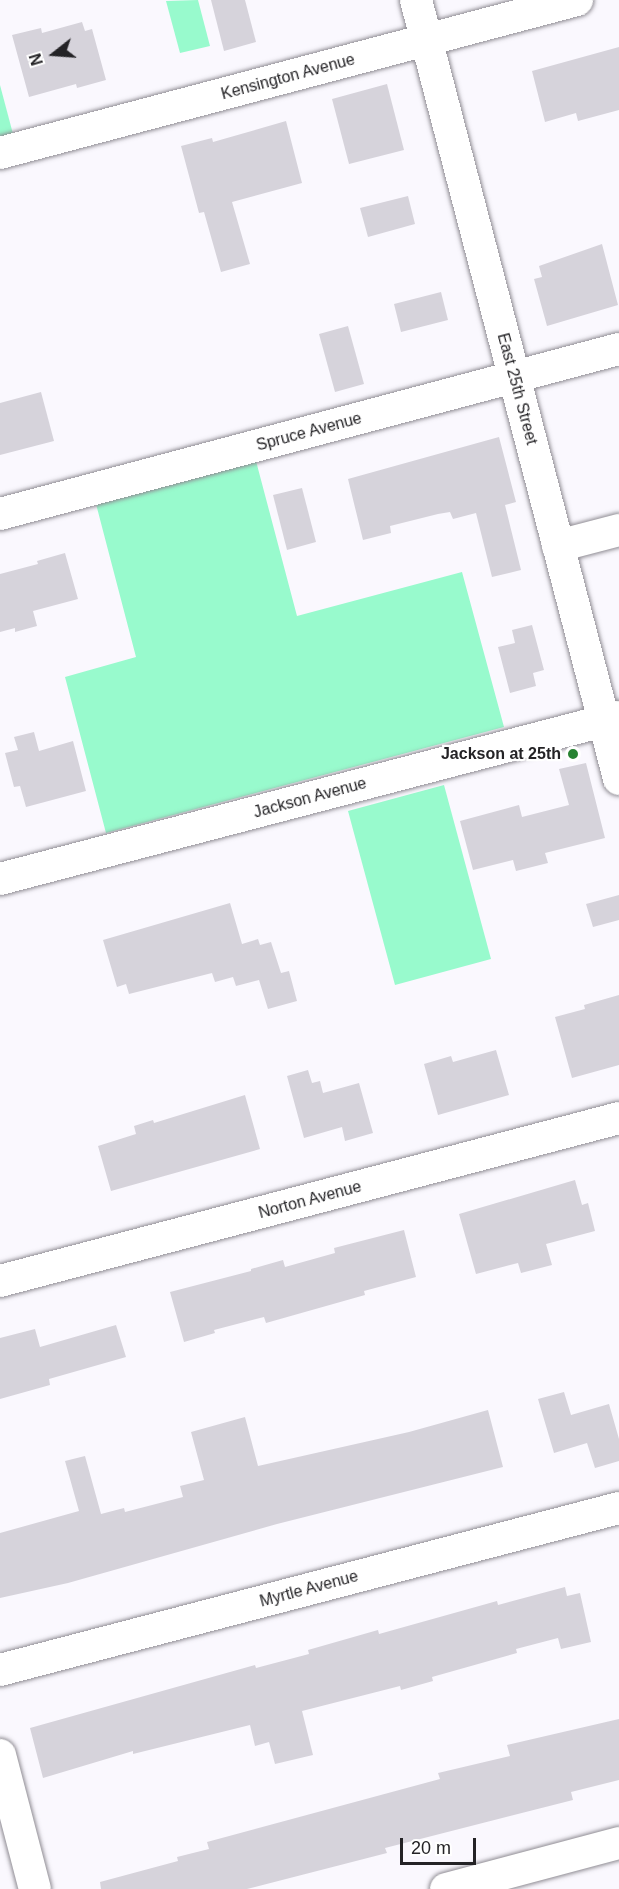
<!DOCTYPE html>
<html>
<head>
<meta charset="utf-8">
<style>
  body { margin:0 }
  #map { position:relative; width:619px; height:1889px; overflow:hidden; background:#faf8fe; font-family:Helvetica,sans-serif }
  div>[style] { position:absolute }
  [style*='--x'] { left:calc(var(--x)*1px); top:calc(var(--y)*1px); width:calc(var(--w)*1px); rotate:calc(var(--a)*1deg) }
  .green>* { inset:0; background:#98facd }
  .building>* { inset:0; background:#d6d3db }
  .roads { filter:drop-shadow(0 0 2px #908d94) drop-shadow(0 0 2px #908d94) }
  .minor>* { height:32px; margin:-16px; padding:0 16px; transform-origin:16px; border-radius:16px; background:#fff }
  .dots>* { width:16px; height:16px; translate:-50% -50%; box-sizing:border-box; border:3px solid #fff; border-radius:50% }
  span { translate:-50% -50%; white-space:nowrap; text-align:center; line-height:1.15; -webkit-text-stroke:4.5px #fff; paint-order:stroke }
  .street-label { font-size:16px; color:#242326 }
  .poi-label { font-size:16px; color:#242326; font-weight:700 }
  .right { translate:-100% -50%; text-align:right }
  .north { position:absolute; left:24px; top:24px; width:60px; height:60px; -webkit-text-stroke:4px #fff; paint-order:stroke; rotate:253deg; font-size:16px; font-weight:700; line-height:24px; text-align:center; color:#242326 }
  .north::after { content:''; display:block; margin:auto; width:21px; height:27px; background:#242326; clip-path:polygon(50% 0,100% 100%,50% 72%,0 100%) }
  .scale { position:absolute; left:400px; top:1838px; width:76px; height:27px; box-sizing:border-box; border:3px solid #242326; border-top:0; padding-left:8px; font-size:18px; line-height:21px; white-space:nowrap; color:#242326; -webkit-text-stroke:4px #fff; paint-order:stroke }
</style>
</head>
<body>
<div id="map">
  <div class="green">
    <i style="clip-path:polygon(198px 0,210px 46px,180px 53px,166px 1px)"></i>
    <i style="clip-path:polygon(0 85px,13px 134px,0 138px)"></i>
    <i style="clip-path:polygon(256px 461px,297px 616px,462px 572px,504px 727px,106px 833px,65px 677px,136px 657px,96px 504px)"></i>
    <i style="clip-path:polygon(444px 785px,491px 959px,395px 985px,348px 811px)"></i>
  </div>
  <div class="building">
    <i style="clip-path:polygon(211px 0,245px 0,256px 42px,224px 51px)"></i>
    <i style="clip-path:polygon(82px 22px,85px 31px,92px 29px,106px 80px,77px 88px,76px 84px,29px 97px,12px 35px,41px 28px,42px 33px)"></i>
    <i style="clip-path:polygon(619px 47px,619px 110px,578px 121px,576px 113px,545px 122px,532px 71px)"></i>
    <i style="clip-path:polygon(387px 84px,404px 150px,349px 164px,332px 99px)"></i>
    <i style="clip-path:polygon(286px 121px,302px 183px,232px 202px,250px 264px,221px 272px,204px 212px,199px 213px,181px 146px,212px 138px,213px 142px)"></i>
    <i style="clip-path:polygon(408px 196px,415px 224px,368px 237px,360px 208px)"></i>
    <i style="clip-path:polygon(602px 244px,618px 305px,547px 326px,534px 279px,542px 277px,539px 266px)"></i>
    <i style="clip-path:polygon(441px 292px,448px 320px,401px 332px,394px 304px)"></i>
    <i style="clip-path:polygon(348px 326px,364px 384px,335px 392px,319px 334px)"></i>
    <i style="clip-path:polygon(41px 392px,54px 441px,0 455px,0 403px)"></i>
    <i style="clip-path:polygon(499px 437px,516px 502px,505px 505px,521px 570px,492px 577px,476px 513px,453px 519px,450px 512px,438px 514px,390px 526px,391px 533px,363px 540px,348px 479px)"></i>
    <i style="clip-path:polygon(302px 488px,316px 542px,287px 550px,273px 495px)"></i>
    <i style="clip-path:polygon(65px 553px,78px 599px,33px 611px,37px 626px,15px 632px,15px 628px,0 632px,0 574px,38px 564px,37px 561px)"></i>
    <i style="clip-path:polygon(532px 625px,544px 670px,533px 673px,536px 686px,510px 693px,498px 647px,515px 643px,512px 630px)"></i>
    <i style="clip-path:polygon(34px 732px,39px 751px,73px 741px,86px 791px,26px 807px,20px 786px,14px 787px,5px 753px,18px 750px,14px 737px)"></i>
    <i style="clip-path:polygon(586px 763px,605px 838px,545px 853px,548px 863px,516px 871px,513px 860px,473px 870px,460px 821px,519px 805px,522px 817px,569px 805px,559px 769px)"></i>
    <i style="clip-path:polygon(619px 895px,619px 920px,593px 927px,586px 904px)"></i>
    <i style="clip-path:polygon(230px 903px,242px 944px,258px 939px,260px 945px,271px 942px,281px 973px,289px 971px,297px 1001px,268px 1009px,259px 980px,236px 986px,233px 977px,215px 982px,212px 973px,129px 994px,126px 984px,117px 987px,103px 940px)"></i>
    <i style="clip-path:polygon(619px 995px,619px 1065px,572px 1078px,555px 1017px,585px 1009px,584px 1005px)"></i>
    <i style="clip-path:polygon(496px 1050px,509px 1095px,438px 1115px,424px 1064px,451px 1056px,453px 1062px)"></i>
    <i style="clip-path:polygon(308px 1070px,312px 1083px,320px 1081px,323px 1093px,359px 1083px,373px 1133px,345px 1141px,342px 1127px,304px 1138px,287px 1076px)"></i>
    <i style="clip-path:polygon(245px 1095px,260px 1149px,111px 1191px,98px 1146px,136px 1134px,134px 1126px,153px 1120px,154px 1123px)"></i>
    <i style="clip-path:polygon(575px 1180px,582px 1205px,588px 1203px,595px 1231px,546px 1244px,552px 1265px,521px 1273px,518px 1263px,476px 1274px,459px 1214px)"></i>
    <i style="clip-path:polygon(404px 1230px,416px 1277px,364px 1291px,365px 1295px,266px 1323px,264px 1317px,214px 1330px,215px 1333px,184px 1342px,170px 1292px,251px 1271px,251px 1269px,283px 1260px,285px 1267px,335px 1253px,334px 1248px)"></i>
    <i style="clip-path:polygon(116px 1325px,126px 1357px,49px 1379px,50px 1385px,0 1399px,0 1338px,35px 1329px,40px 1347px)"></i>
    <i style="clip-path:polygon(564px 1392px,571px 1415px,609px 1404px,619px 1439px,619px 1461px,595px 1468px,587px 1443px,554px 1453px,538px 1399px)"></i>
    <i style="clip-path:polygon(488px 1410px,503px 1467px,277px 1524px,68px 1583px,0 1598px,0 1533px,79px 1511px,65px 1461px,85px 1456px,101px 1514px,124px 1508px,125px 1512px,183px 1497px,180px 1486px,204px 1480px,191px 1432px,245px 1417px,258px 1466px,409px 1432px)"></i>
    <i style="clip-path:polygon(565px 1587px,567px 1596px,580px 1593px,591px 1642px,561px 1649px,558px 1638px,516px 1649px,517px 1653px,432px 1677px,433px 1681px,401px 1690px,400px 1686px,302px 1711px,313px 1755px,275px 1764px,269px 1742px,255px 1746px,250px 1725px,133px 1754px,133px 1751px,43px 1778px,30px 1728px,255px 1665px,256px 1668px,309px 1654px,308px 1650px,378px 1630px,379px 1634px,497px 1601px,498px 1605px)"></i>
    <i style="clip-path:polygon(619px 1719px,619px 1780px,571px 1792px,573px 1800px,385px 1848px,387px 1853px,247px 1889px,101px 1889px,100px 1882px,178px 1861px,177px 1857px,209px 1849px,207px 1842px,440px 1779px,438px 1773px,510px 1756px,507px 1745px)"></i>
  </div>
  <div class="roads">
    <div class="minor">
      <i style="--x:416;--y:0;--w:805;--a:75.39"></i>
      <i style="--x:0;--y:153;--w:597;--a:-14.85"></i>
      <i style="--x:0;--y:514;--w:641;--a:-14.93"></i>
      <i style="--x:558;--y:546;--w:63;--a:-14.7"></i>
      <i style="--x:0;--y:879;--w:640;--a:-14.67"></i>
      <i style="--x:0;--y:1281;--w:640;--a:-14.75"></i>
      <i style="--x:0;--y:1670;--w:640;--a:-14.67"></i>
      <i style="--x:0;--y:1755;--w:138;--a:75.4"></i>
      <i style="--x:446;--y:1889;--w:179;--a:-14.9"></i>
    </div>
  </div>
  <div class="dots">
    <i style="left:573px;top:754px;background:#278232"></i>
  </div>
  <div class="street-label">
    <span style="left:288px;top:77px;rotate:-15deg">Kensington Avenue</span>
    <span style="left:517px;top:389px;rotate:75deg">East 25th Street</span>
    <span style="left:309px;top:432px;rotate:-15deg">Spruce Avenue</span>
    <span style="left:310px;top:798px;rotate:-15deg">Jackson Avenue</span>
    <span style="left:310px;top:1200px;rotate:-15deg">Norton Avenue</span>
    <span style="left:309px;top:1589px;rotate:-15deg">Myrtle Avenue</span>
  </div>
  <div class="poi-label">
    <span class="right" style="left:561px;top:754px">Jackson at 25th</span>
  </div>
  <div class="north">N</div>
  <div class="scale">20 m</div>
</div>
</body>
</html>
